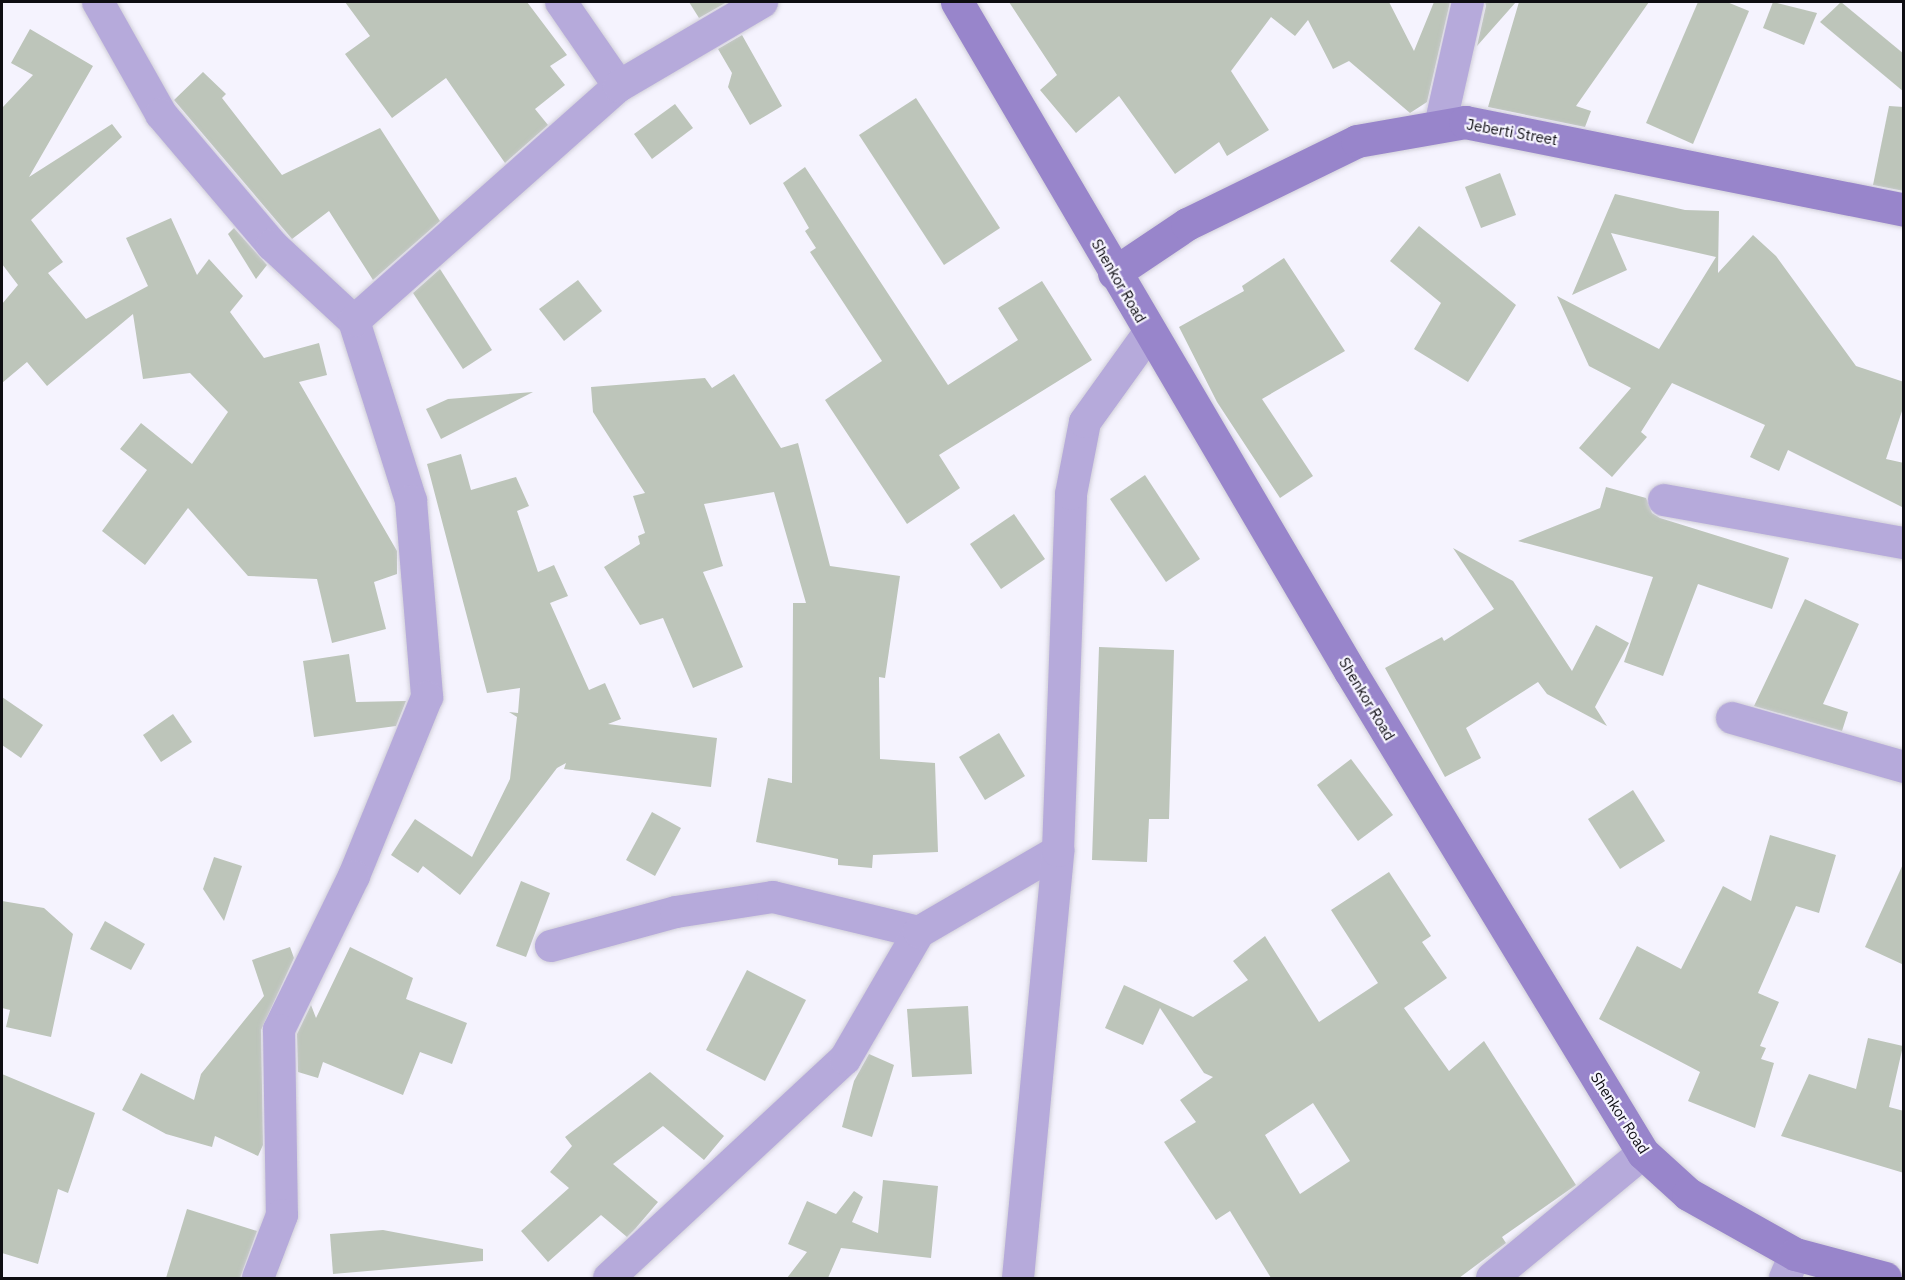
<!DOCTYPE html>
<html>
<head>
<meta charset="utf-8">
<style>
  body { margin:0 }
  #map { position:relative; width:1905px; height:1280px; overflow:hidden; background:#f5f3fe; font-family:"IBM Plex Sans",sans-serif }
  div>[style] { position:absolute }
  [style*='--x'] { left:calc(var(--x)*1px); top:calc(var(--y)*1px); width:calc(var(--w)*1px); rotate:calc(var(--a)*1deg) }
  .building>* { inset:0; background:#bdc5ba }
  .roads { filter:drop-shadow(0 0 2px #d0ced8) drop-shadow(0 0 2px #d0ced8) }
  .street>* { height:32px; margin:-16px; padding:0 16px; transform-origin:16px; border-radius:16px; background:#b6aadb }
  .secondary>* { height:33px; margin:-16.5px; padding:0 16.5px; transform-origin:16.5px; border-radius:16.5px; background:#9885cb }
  span { translate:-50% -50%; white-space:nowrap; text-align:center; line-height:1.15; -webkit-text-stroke:4.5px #f5f3fe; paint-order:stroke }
  .street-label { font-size:15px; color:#0e0d12 }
  .frame { position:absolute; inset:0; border:3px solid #0e0d12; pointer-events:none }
</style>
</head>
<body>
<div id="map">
  <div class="building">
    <i style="clip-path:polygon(345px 2px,527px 2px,567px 55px,550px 66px,565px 85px,535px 109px,548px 125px,505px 163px,446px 78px,392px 118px,345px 54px,370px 36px)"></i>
    <i style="clip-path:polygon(689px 2px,727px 2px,699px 18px)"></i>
    <i style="clip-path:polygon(1009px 2px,1389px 2px,1414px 51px,1434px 2px,1450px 2px,1427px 102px,1410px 113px,1349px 61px,1333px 69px,1308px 20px,1295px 36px,1271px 17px,1231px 71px,1269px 130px,1227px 156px,1219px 142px,1175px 174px,1119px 96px,1076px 133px,1040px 90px,1057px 75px)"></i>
    <i style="clip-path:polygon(1485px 2px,1516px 2px,1477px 46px,1486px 6px)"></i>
    <i style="clip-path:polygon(1519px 2px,1649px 2px,1576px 106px,1591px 111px,1585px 127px,1488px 107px)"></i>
    <i style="clip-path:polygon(1698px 2px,1727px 2px,1749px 11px,1693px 144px,1646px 123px)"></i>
    <i style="clip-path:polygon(1773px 2px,1817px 13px,1804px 45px,1763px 28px)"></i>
    <i style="clip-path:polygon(1841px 2px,1904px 54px,1904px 92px,1820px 22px)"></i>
    <i style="clip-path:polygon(30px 29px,93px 66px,29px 177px,112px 124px,122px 137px,31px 220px,63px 262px,48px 273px,86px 319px,148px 286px,126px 238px,171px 218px,197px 275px,209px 259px,243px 296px,230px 312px,264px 358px,319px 343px,327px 375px,299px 382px,397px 551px,397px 574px,374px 582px,386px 629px,332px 643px,317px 579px,248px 576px,188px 508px,145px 565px,102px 531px,147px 470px,120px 449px,141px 423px,192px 464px,228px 412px,190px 373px,143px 379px,133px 314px,47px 386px,27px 362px,2px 383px,2px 304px,18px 285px,2px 264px,2px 108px,33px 75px,11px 63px)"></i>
    <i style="clip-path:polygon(742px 35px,782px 106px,750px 125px,728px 87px,732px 73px,718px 49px)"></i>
    <i style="clip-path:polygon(203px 72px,226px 94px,222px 98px,282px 175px,380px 128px,440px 221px,373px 280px,329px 211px,292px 239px,174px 100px)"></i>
    <i style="clip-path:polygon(916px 98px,1000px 228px,944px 265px,859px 135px)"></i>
    <i style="clip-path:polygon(675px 104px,693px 128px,652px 159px,634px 134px)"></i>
    <i style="clip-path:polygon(1889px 106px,1904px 107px,1904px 191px,1873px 185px)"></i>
    <i style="clip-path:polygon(805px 167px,948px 385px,1018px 340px,998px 308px,1042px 281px,1092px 360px,939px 455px,960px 488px,907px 524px,825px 400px,882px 361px,810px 252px,816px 248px,805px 231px,809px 228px,783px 183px)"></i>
    <i style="clip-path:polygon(1500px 173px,1516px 215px,1481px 228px,1465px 187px)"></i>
    <i style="clip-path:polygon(1615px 194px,1685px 210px,1719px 211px,1718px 273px,1753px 235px,1776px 256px,1856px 366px,1904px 382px,1904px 405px,1886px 459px,1904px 463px,1904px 508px,1788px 450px,1779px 471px,1750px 457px,1765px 425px,1672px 383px,1641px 432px,1647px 437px,1612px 477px,1579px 448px,1631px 388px,1589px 366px,1557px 296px,1659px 349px,1716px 257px,1611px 233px,1627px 270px,1572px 295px)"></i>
    <i style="clip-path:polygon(1419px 226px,1516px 305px,1468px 382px,1414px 349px,1441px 303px,1390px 261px)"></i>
    <i style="clip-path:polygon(234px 228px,267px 265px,256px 279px,228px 234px)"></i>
    <i style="clip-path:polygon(1284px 258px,1345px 351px,1262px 399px,1313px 476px,1280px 498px,1217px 402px,1179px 327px,1244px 291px,1242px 286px)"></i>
    <i style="clip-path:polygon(440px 269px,492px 350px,463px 369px,413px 293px)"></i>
    <i style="clip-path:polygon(578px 280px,602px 311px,564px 341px,539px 309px)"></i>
    <i style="clip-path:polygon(734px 374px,781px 448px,798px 443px,830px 566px,900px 576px,885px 678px,879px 677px,880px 759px,935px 763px,938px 852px,873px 855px,872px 868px,838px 865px,838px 859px,756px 842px,768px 778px,792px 783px,793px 603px,806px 603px,774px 492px,704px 504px,723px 566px,703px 572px,743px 667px,693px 688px,663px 618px,640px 625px,604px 567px,640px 544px,638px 536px,645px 533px,633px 496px,645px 493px,593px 412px,591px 387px,705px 378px,712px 388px)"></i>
    <i style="clip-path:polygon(533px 392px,441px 439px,426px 409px,448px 399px)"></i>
    <i style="clip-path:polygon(461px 454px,471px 490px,516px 477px,529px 506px,517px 511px,538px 572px,554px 565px,568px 596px,550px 603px,589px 690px,605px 683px,621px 719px,608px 724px,717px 738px,711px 787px,564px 769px,566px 763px,557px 768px,460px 895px,423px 866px,418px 873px,391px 855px,415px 819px,472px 857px,510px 779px,517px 717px,509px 712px,518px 713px,520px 688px,487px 693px,427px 464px)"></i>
    <i style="clip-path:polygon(1145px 475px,1200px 559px,1166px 582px,1110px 499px)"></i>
    <i style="clip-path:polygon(1606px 487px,1646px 498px,1652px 513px,1660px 518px,1789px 558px,1772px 609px,1698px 584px,1663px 676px,1624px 662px,1653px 577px,1518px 541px,1600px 508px)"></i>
    <i style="clip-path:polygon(1014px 514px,1045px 559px,1001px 589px,970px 544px)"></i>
    <i style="clip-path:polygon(1453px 548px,1513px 581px,1572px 671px,1596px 625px,1629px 643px,1595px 707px,1607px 726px,1547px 694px,1538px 682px,1466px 728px,1481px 758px,1445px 777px,1385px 668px,1442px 637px,1444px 641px,1494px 609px)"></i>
    <i style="clip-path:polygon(1805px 599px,1859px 624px,1823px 704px,1848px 712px,1842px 731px,1754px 706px)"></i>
    <i style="clip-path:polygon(1099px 647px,1174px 650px,1169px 819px,1149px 819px,1147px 862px,1092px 860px)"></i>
    <i style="clip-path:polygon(349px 654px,356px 702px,406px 701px,396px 726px,314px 737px,303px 661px)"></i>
    <i style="clip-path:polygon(2px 697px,43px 725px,21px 758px,2px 745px)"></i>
    <i style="clip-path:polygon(173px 714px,192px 742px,161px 762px,143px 735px)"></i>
    <i style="clip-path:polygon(999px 733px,1025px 776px,985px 800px,959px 757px)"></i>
    <i style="clip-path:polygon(1351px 759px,1393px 815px,1358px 841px,1317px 785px)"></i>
    <i style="clip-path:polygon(1633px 790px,1665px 841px,1620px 869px,1588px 819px)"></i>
    <i style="clip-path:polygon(652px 812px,681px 828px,655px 876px,626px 860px)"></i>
    <i style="clip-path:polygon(1770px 835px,1836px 855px,1819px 913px,1796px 906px,1758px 993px,1779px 1002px,1760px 1046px,1766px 1048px,1761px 1059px,1774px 1063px,1755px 1128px,1688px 1101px,1700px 1072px,1599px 1019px,1637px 946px,1681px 969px,1723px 886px,1751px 901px)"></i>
    <i style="clip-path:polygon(214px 857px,242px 866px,224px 921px,203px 889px)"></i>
    <i style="clip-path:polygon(1904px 862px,1904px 965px,1865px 947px)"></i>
    <i style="clip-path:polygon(evenodd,1389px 872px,1431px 936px,1422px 942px,1447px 978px,1404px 1008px,1449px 1071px,1484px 1041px,1576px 1185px,1502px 1237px,1506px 1243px,1459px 1278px,1271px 1278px,1230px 1211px,1216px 1220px,1164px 1142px,1196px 1122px,1180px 1100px,1213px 1077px,1204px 1073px,1160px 1008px,1143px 1045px,1105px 1028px,1124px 985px,1193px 1017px,1248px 980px,1233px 961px,1265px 936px,1319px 1022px,1378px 983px,1331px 910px,1389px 872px,1313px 1103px,1350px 1161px,1300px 1194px,1265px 1135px,1313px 1103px)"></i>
    <i style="clip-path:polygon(521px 881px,550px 893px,526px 957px,496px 946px)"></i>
    <i style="clip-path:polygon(2px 901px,44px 908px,73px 934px,51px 1037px,6px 1027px,10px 1010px,2px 1008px)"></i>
    <i style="clip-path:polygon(105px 921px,145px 944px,131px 970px,90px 949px)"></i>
    <i style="clip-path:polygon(290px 947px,294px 958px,261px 1030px,263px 1145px,258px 1156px,215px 1136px,212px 1147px,166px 1134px,122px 1110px,141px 1073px,194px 1100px,201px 1074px,264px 996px,252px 960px)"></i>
    <i style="clip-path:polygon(350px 947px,413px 978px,406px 999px,467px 1023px,452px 1064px,420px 1052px,403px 1095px,323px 1062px,318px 1078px,298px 1072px,297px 1034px,311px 1005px,316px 1018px)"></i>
    <i style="clip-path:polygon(747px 970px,806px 1000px,765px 1081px,706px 1050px)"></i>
    <i style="clip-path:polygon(968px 1006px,972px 1074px,912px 1077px,907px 1009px)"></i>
    <i style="clip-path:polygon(1868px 1038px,1903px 1046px,1889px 1107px,1904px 1111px,1904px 1173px,1781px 1136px,1809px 1074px,1856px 1089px)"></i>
    <i style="clip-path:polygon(869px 1054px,894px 1065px,872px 1137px,842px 1127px,854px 1081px)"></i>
    <i style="clip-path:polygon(650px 1072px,724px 1136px,704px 1160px,663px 1126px,613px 1164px,658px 1202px,635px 1229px,627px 1237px,601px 1215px,548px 1262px,521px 1231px,569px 1188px,550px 1172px,572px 1146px,565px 1137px)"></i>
    <i style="clip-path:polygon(2px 1074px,95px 1113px,68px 1193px,58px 1189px,38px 1264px,2px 1253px)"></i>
    <i style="clip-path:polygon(883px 1180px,938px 1186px,931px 1258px,841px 1248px,828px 1278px,787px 1278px,807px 1252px,788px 1244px,807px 1201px,836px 1214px,854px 1191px,863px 1197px,852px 1222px,878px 1233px)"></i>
    <i style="clip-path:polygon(187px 1209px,257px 1231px,240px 1278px,166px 1278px)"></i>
    <i style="clip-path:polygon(383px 1230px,483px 1249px,483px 1261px,333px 1274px,330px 1234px)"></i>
  </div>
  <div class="roads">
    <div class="street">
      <i style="--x:98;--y:2;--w:129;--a:60.6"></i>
      <i style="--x:161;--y:114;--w:172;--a:49.7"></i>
      <i style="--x:272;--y:245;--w:112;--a:42.8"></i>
      <i style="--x:354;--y:321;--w:189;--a:72.4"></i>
      <i style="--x:411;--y:501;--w:197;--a:85.3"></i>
      <i style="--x:427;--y:697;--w:193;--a:112.2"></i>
      <i style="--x:354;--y:876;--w:171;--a:116"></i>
      <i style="--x:279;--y:1030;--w:185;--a:89.1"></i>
      <i style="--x:282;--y:1215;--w:67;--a:110.9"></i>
      <i style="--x:561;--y:2;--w:102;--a:55.4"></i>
      <i style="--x:1440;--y:126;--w:127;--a:-77.3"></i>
      <i style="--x:354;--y:321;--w:354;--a:-41.6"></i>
      <i style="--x:619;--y:86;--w:166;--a:-30.4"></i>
      <i style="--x:1664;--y:500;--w:244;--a:10.2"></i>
      <i style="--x:1732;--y:718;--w:179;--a:15.9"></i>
      <i style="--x:551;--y:946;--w:130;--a:-15.2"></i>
      <i style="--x:676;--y:912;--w:98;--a:-8.8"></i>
      <i style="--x:773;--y:897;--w:150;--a:13.5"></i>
      <i style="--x:609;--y:1278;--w:322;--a:-42.9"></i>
      <i style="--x:845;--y:1059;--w:147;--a:-59.8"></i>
      <i style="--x:919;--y:932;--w:161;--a:-30.2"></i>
      <i style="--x:1018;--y:1278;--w:429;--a:-84.6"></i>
      <i style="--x:1058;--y:851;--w:357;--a:-87.9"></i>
      <i style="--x:1071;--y:494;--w:73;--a:-79"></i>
      <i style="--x:1085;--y:422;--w:110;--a:-54.3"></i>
      <i style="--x:1492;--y:1278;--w:196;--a:-39.6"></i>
      <i style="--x:1785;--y:1278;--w:26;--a:-67"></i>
    </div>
    <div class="secondary">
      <i style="--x:957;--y:2;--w:776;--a:59.57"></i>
      <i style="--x:1350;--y:671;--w:564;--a:58.71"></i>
      <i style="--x:1643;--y:1153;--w:61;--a:42.3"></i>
      <i style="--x:1688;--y:1194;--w:123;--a:29.3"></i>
      <i style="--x:1795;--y:1254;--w:93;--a:14.9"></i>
      <i style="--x:1114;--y:273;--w:88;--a:-33.9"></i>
      <i style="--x:1187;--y:224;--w:189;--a:-26"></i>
      <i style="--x:1357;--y:141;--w:110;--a:-10"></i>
      <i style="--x:1465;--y:122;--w:448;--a:11.3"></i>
    </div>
  </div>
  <div class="street-label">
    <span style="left:1512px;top:132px;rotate:10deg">Jeberti Street</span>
    <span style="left:1119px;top:281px;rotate:60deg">Shenkor Road</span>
    <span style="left:1367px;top:699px;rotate:59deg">Shenkor Road</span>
    <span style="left:1620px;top:1113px;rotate:57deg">Shenkor Road</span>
  </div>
  <div class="frame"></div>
</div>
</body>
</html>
